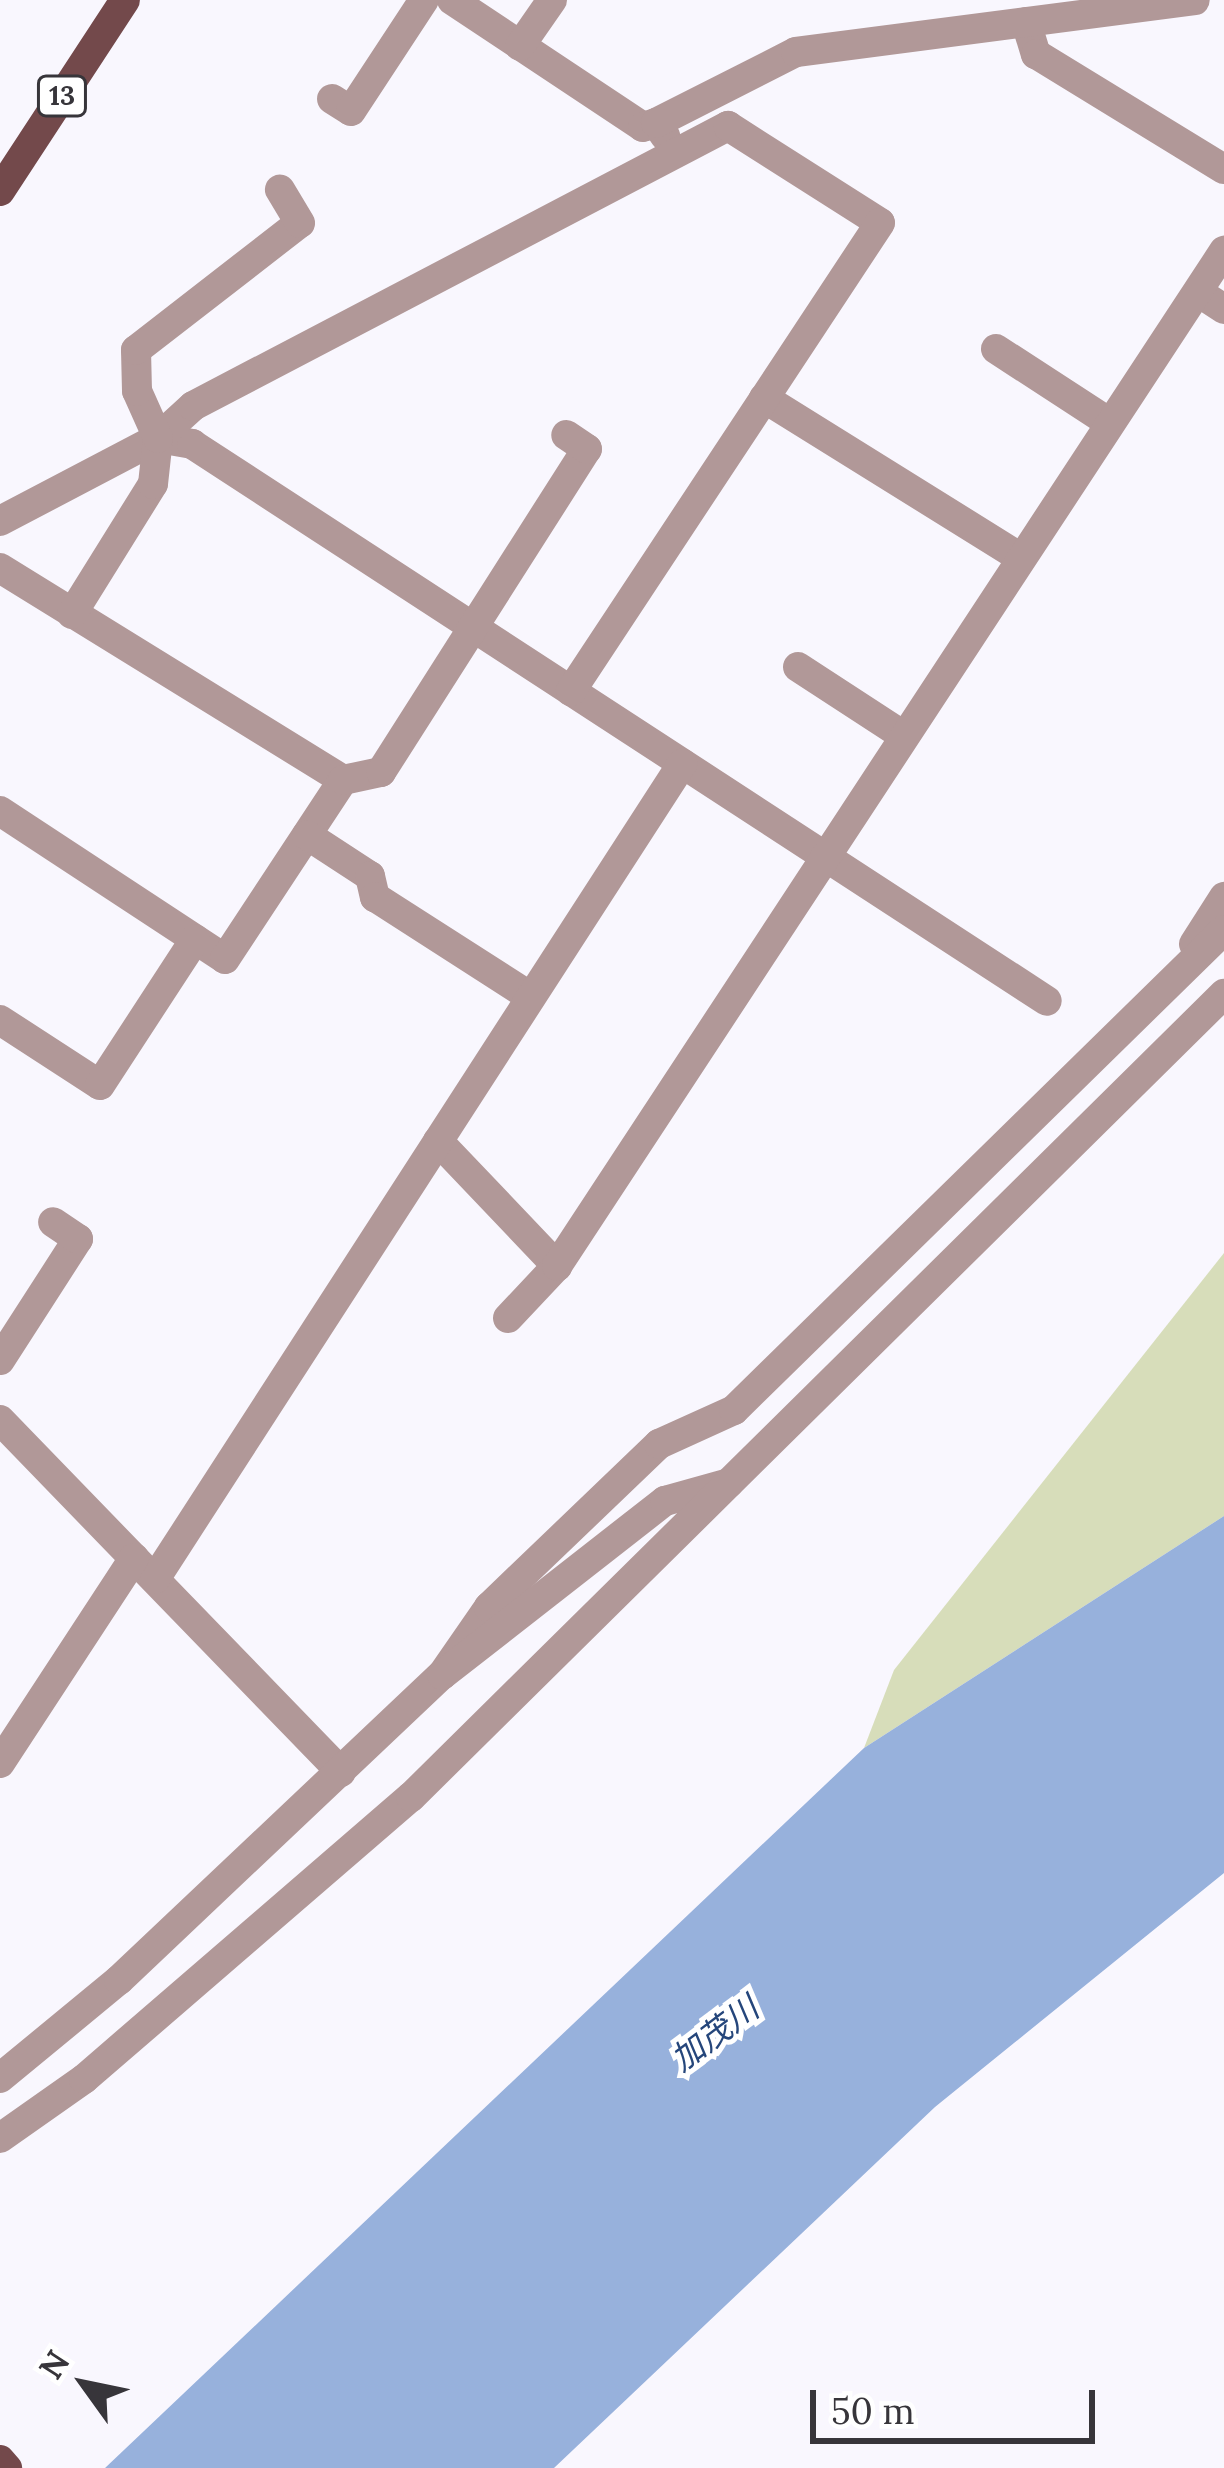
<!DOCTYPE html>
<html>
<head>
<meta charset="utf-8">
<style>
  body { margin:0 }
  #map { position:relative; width:1224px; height:2468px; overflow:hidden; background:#f9f7fe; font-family:Lora,"Noto Sans JP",serif }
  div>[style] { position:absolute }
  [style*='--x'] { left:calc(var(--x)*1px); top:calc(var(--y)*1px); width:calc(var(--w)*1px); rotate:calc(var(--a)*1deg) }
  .green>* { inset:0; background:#d7ddba }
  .water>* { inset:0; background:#97b1dc }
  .minor>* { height:30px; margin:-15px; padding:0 15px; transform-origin:15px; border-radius:15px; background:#b19898 }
  .major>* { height:30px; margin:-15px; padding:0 15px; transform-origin:15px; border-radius:15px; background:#73494b }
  span { translate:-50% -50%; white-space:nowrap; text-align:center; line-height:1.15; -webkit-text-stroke:10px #fff; paint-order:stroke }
  .shield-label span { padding:3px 9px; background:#fff; border:3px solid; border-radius:9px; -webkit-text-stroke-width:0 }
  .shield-label { font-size:27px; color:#37353a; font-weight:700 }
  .water-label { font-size:33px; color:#25467b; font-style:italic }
  .north { position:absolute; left:24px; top:2324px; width:120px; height:120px; -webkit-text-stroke:9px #fff; paint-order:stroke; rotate:303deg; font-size:33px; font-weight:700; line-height:48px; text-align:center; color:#37353a }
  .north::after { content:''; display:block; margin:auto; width:42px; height:54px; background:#37353a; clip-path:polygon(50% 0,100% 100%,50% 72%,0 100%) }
  .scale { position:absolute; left:810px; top:2390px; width:285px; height:54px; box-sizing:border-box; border:6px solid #37353a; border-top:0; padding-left:15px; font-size:36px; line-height:42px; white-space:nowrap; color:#37353a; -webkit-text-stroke:9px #fff; paint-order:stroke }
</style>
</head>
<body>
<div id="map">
  <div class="green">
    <i style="clip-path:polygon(1224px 1253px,1224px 1516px,864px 1748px,894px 1670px)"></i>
  </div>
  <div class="water">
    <i style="clip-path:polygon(1224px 1516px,1224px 1873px,935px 2107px,554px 2468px,105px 2468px,864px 1748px)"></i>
  </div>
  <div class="minor">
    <i style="--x:452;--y:0;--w:229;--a:33.6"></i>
    <i style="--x:643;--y:127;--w:14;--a:-17"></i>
    <i style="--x:656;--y:123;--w:16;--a:55"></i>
    <i style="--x:1026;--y:22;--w:34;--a:73"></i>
    <i style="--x:1036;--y:54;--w:220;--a:31.5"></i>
    <i style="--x:520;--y:46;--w:56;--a:-55.2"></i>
    <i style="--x:332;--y:99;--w:22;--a:32"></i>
    <i style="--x:351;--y:111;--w:133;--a:-56.7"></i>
    <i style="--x:656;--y:123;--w:157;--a:-26.9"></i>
    <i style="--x:796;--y:52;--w:402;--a:-7.4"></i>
    <i style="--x:1198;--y:292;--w:31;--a:33"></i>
    <i style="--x:996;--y:349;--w:136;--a:33"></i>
    <i style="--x:764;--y:398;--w:301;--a:31.9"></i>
    <i style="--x:158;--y:438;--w:35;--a:10"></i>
    <i style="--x:192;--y:444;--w:1020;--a:33.08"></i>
    <i style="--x:0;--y:521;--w:178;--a:-27.7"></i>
    <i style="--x:158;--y:438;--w:47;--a:-42.4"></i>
    <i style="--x:193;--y:406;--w:604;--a:-27.63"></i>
    <i style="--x:728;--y:126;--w:180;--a:32.5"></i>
    <i style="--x:880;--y:223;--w:561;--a:123.44"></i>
    <i style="--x:0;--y:568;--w:403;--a:31.7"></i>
    <i style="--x:72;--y:614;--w:153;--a:-58.1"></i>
    <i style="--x:153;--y:484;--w:46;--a:-83.8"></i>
    <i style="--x:158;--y:438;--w:51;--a:-114.1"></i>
    <i style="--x:137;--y:391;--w:41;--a:-91.4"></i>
    <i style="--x:136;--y:350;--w:207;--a:-37.8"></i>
    <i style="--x:300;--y:223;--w:39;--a:-121"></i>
    <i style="--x:798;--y:667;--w:126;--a:33.1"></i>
    <i style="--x:0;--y:811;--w:269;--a:33.3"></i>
    <i style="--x:225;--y:959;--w:214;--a:-56.6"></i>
    <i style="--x:343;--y:780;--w:39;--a:-12"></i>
    <i style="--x:381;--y:772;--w:383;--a:-57.5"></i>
    <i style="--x:587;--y:449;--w:25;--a:-146"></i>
    <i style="--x:307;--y:835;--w:75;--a:33.1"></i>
    <i style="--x:370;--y:876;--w:22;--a:77"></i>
    <i style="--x:375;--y:897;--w:185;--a:32.7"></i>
    <i style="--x:1194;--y:944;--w:56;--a:-57.4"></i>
    <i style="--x:0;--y:1020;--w:119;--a:33"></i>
    <i style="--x:100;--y:1085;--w:174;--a:-56.9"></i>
    <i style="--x:438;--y:1141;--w:173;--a:46.4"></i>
    <i style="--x:508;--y:1318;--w:71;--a:-46.7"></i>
    <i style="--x:557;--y:1266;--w:1215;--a:-56.69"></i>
    <i style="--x:0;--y:1360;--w:144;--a:-57.2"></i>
    <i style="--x:78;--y:1239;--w:30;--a:-146"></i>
    <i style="--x:0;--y:1420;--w:490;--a:45.9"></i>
    <i style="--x:155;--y:1579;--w:971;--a:-57.11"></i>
    <i style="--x:442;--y:1675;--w:83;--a:-55.3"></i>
    <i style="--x:489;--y:1607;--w:236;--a:-43.8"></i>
    <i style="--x:659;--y:1444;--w:82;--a:-24.4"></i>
    <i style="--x:734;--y:1410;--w:686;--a:-44.41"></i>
    <i style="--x:0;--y:1763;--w:245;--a:-56.8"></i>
    <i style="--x:0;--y:2078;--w:154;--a:-39.5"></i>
    <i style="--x:119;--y:1980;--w:444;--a:-43.4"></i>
    <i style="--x:442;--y:1675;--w:283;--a:-38"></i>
    <i style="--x:665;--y:1501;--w:66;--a:-15.7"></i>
    <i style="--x:0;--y:2138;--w:103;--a:-35.1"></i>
    <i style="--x:84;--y:2079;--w:432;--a:-40.8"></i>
    <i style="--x:411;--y:1797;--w:1143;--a:-44.65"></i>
  </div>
  <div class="major">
    <i style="--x:0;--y:191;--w:228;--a:-56.8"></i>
    <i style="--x:0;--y:2460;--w:11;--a:49"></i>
  </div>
  <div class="shield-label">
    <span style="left:62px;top:96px">13</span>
  </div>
  <div class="water-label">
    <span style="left:715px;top:2034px;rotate:-37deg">加茂川</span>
  </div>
  <div class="north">N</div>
  <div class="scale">50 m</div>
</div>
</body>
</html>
